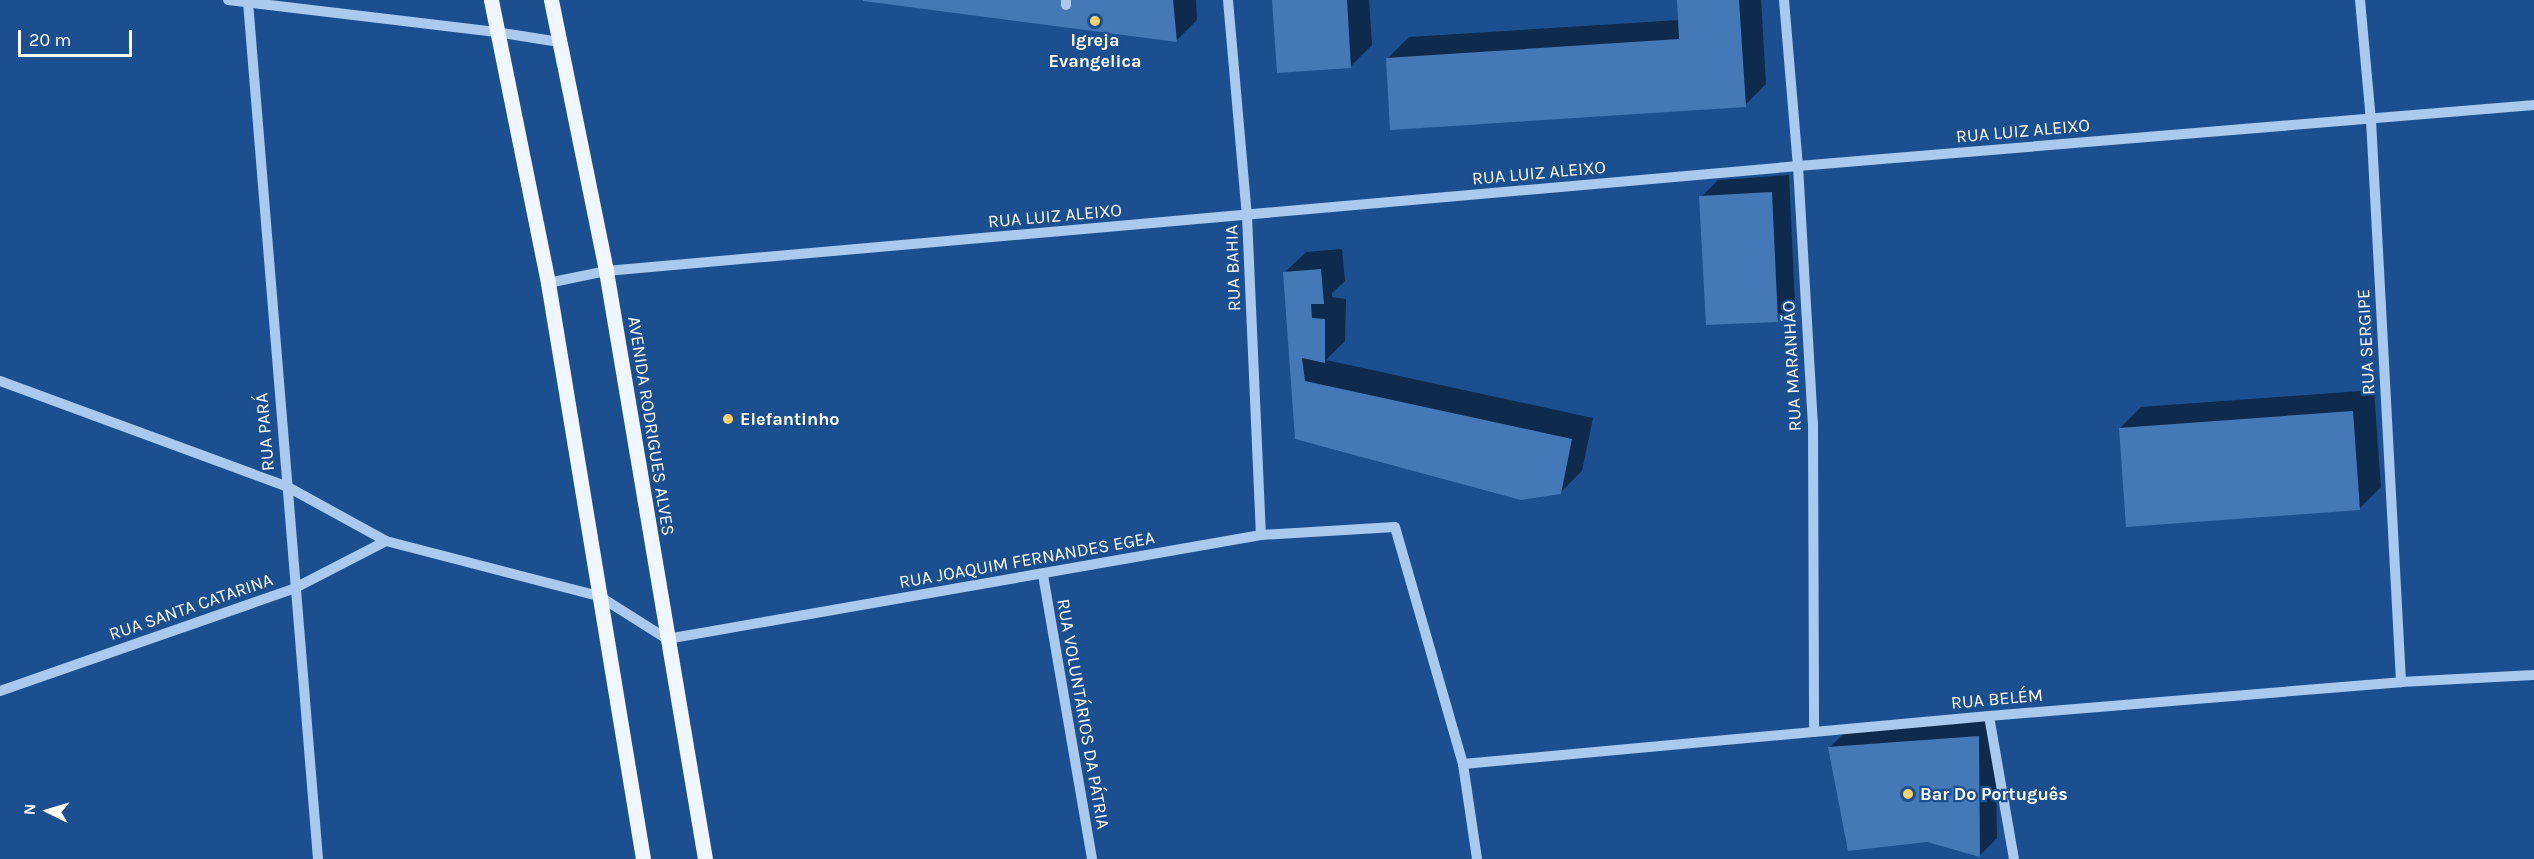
<!DOCTYPE html>
<html>
<head>
<meta charset="utf-8">
<style>
  body { margin:0 }
  #map { position:relative; width:2534px; height:859px; overflow:hidden; background:#1b4f8f; font-family:Karla,sans-serif }
  div>[style] { position:absolute }
  [style*='--x'] { left:calc(var(--x)*1px); top:calc(var(--y)*1px); width:calc(var(--w)*1px); rotate:calc(var(--a)*1deg) }
  .shadow>* { inset:0; background:#0007 }
  .building>* { inset:0; background:#4478b7 }
  .minor>* { height:10px; margin:-5px; padding:0 5px; transform-origin:5px; border-radius:5px; background:#a9c9ee }
  .major>* { height:15px; margin:-7.5px; padding:0 7.5px; transform-origin:7.5px; border-radius:7.5px; background:#f0f6ff }
  .dots>* { width:16px; height:16px; translate:-50% -50%; box-sizing:border-box; border:3px solid #1b4f8f; border-radius:50% }
  span { translate:-50% -50%; white-space:nowrap; text-align:center; line-height:1.15; -webkit-text-stroke:4.5px #1b4f8f; paint-order:stroke }
  .poi-label { font-size:18px; color:#fff; font-weight:700 }
  .left { translate:0 -50%; text-align:left }
  .street-label { font-size:18px; color:#fff }
  .north { position:absolute; left:18px; top:781px; width:60px; height:60px; -webkit-text-stroke:4px #1b4f8f; paint-order:stroke; rotate:275deg; font-size:16px; font-weight:700; line-height:24px; text-align:center; color:#fff }
  .north::after { content:''; display:block; margin:auto; width:21px; height:27px; background:#fff; clip-path:polygon(50% 0,100% 100%,50% 72%,0 100%) }
  .scale { position:absolute; left:18px; top:30px; width:114px; height:27px; box-sizing:border-box; border:3px solid #fff; border-top:0; padding-left:8px; font-size:18px; line-height:21px; white-space:nowrap; color:#fff; -webkit-text-stroke:4px #1b4f8f; paint-order:stroke }
</style>
</head>
<body>
<div id="map">
  <div class="shadow">
    <i style="clip-path:polygon(864px 0,1196px 0,1197px 20px,1176px 41px)"></i>
    <i style="clip-path:polygon(1274px 0,1369px 0,1372px 45px,1350px 67px)"></i>
    <i style="clip-path:polygon(1678px 0,1761px 0,1766px 84px,1745px 105px,1388px 58px,1409px 37px,1679px 20px)"></i>
    <i style="clip-path:polygon(1789px 175px,1795px 303px,1778px 320px,1701px 197px,1718px 180px)"></i>
    <i style="clip-path:polygon(1342px 249px,1345px 281px,1332px 293px,1332px 297px,1346px 299px,1345px 341px,1326px 360px,1593px 418px,1582px 471px,1560px 493px,1296px 438px,1284px 273px,1306px 252px)"></i>
    <i style="clip-path:polygon(2374px 390px,2381px 487px,2360px 508px,2120px 428px,2141px 407px)"></i>
    <i style="clip-path:polygon(1995px 719px,1997px 838px,1980px 855px,1830px 747px,1847px 730px)"></i>
  </div>
  <div class="building">
    <i style="clip-path:polygon(863px 0,1173px 0,1177px 42px,863px 1px)"></i>
    <i style="clip-path:polygon(1272px 0,1347px 0,1351px 68px,1277px 73px)"></i>
    <i style="clip-path:polygon(1677px 0,1739px 0,1746px 107px,1390px 130px,1386px 58px,1679px 39px)"></i>
    <i style="clip-path:polygon(1772px 192px,1778px 322px,1706px 325px,1699px 196px)"></i>
    <i style="clip-path:polygon(1321px 269px,1324px 304px,1311px 304px,1312px 318px,1325px 319px,1325px 363px,1302px 358px,1305px 381px,1572px 439px,1561px 494px,1521px 500px,1295px 439px,1283px 272px)"></i>
    <i style="clip-path:polygon(2353px 411px,2360px 510px,2126px 527px,2119px 428px)"></i>
    <i style="clip-path:polygon(1979px 736px,1980px 857px,1927px 842px,1848px 851px,1828px 747px)"></i>
  </div>
  <div class="minor">
    <i style="--x:228;--y:0;--w:270;--a:6.8"></i>
    <i style="--x:496;--y:32;--w:64;--a:9"></i>
    <i style="--x:1228;--y:0;--w:217;--a:85"></i>
    <i style="--x:1247;--y:216;--w:319;--a:87.5"></i>
    <i style="--x:1784;--y:0;--w:167;--a:85.2"></i>
    <i style="--x:1798;--y:166;--w:257;--a:86.7"></i>
    <i style="--x:1813;--y:423;--w:309;--a:89.8"></i>
    <i style="--x:2360;--y:0;--w:121;--a:84.8"></i>
    <i style="--x:2371;--y:120;--w:563;--a:86.94"></i>
    <i style="--x:248;--y:2;--w:860;--a:85.33"></i>
    <i style="--x:1066;--y:5;--w:5;--a:-90"></i>
    <i style="--x:548;--y:283;--w:59;--a:-11.7"></i>
    <i style="--x:606;--y:271;--w:1197;--a:-5.03"></i>
    <i style="--x:1798;--y:166;--w:739;--a:-4.74"></i>
    <i style="--x:0;--y:381;--w:305;--a:20.2"></i>
    <i style="--x:286;--y:486;--w:114;--a:28.8"></i>
    <i style="--x:386;--y:541;--w:220;--a:14.5"></i>
    <i style="--x:599;--y:596;--w:80;--a:32.3"></i>
    <i style="--x:667;--y:639;--w:603;--a:-9.93"></i>
    <i style="--x:1261;--y:535;--w:134;--a:-3.4"></i>
    <i style="--x:1395;--y:527;--w:247;--a:74"></i>
    <i style="--x:1463;--y:764;--w:96;--a:81.6"></i>
    <i style="--x:1043;--y:575;--w:288;--a:80.2"></i>
    <i style="--x:0;--y:691;--w:312;--a:-19.2"></i>
    <i style="--x:295;--y:588;--w:102;--a:-27.3"></i>
    <i style="--x:1989;--y:716;--w:145;--a:80.1"></i>
    <i style="--x:1463;--y:764;--w:528;--a:-5.21"></i>
    <i style="--x:1989;--y:716;--w:413;--a:-4.7"></i>
    <i style="--x:2401;--y:682;--w:133;--a:-3"></i>
  </div>
  <div class="major">
    <i style="--x:491;--y:0;--w:289;--a:78.6"></i>
    <i style="--x:548;--y:283;--w:584;--a:80.63"></i>
    <i style="--x:551;--y:0;--w:277;--a:78.5"></i>
    <i style="--x:606;--y:271;--w:596;--a:80.44"></i>
  </div>
  <div class="dots">
    <i style="left:1095px;top:21px;background:#ffd166"></i>
    <i style="left:728px;top:419px;background:#ffd166"></i>
    <i style="left:1908px;top:794px;background:#ffd166"></i>
  </div>
  <div class="poi-label">
    <span style="left:1095px;top:51px">Igreja<br>Evangelica</span>
    <span class="left" style="left:740px;top:419px">Elefantinho</span>
    <span class="left" style="left:1920px;top:794px">Bar Do Português</span>
  </div>
  <div class="street-label">
    <span style="left:2023px;top:131px;rotate:-5deg">RUA LUIZ ALEIXO</span>
    <span style="left:1539px;top:173px;rotate:-5deg">RUA LUIZ ALEIXO</span>
    <span style="left:1055px;top:216px;rotate:-5deg">RUA LUIZ ALEIXO</span>
    <span style="left:1233px;top:268px;rotate:-92deg">RUA BAHIA</span>
    <span style="left:2366px;top:342px;rotate:-93deg">RUA SERGIPE</span>
    <span style="left:1792px;top:366px;rotate:-93deg">RUA MARANHÃO</span>
    <span style="left:651px;top:426px;rotate:81deg">AVENIDA RODRIGUES ALVES</span>
    <span style="left:265px;top:432px;rotate:-95deg">RUA PARÁ</span>
    <span style="left:1027px;top:560px;rotate:-10deg">RUA JOAQUIM FERNANDES EGEA</span>
    <span style="left:191px;top:607px;rotate:-19deg">RUA SANTA CATARINA</span>
    <span style="left:1997px;top:699px;rotate:-5deg">RUA BELÉM</span>
    <span style="left:1083px;top:714px;rotate:80deg">RUA VOLUNTÁRIOS DA PÁTRIA</span>
  </div>
  <div class="north">N</div>
  <div class="scale">20 m</div>
</div>
</body>
</html>
